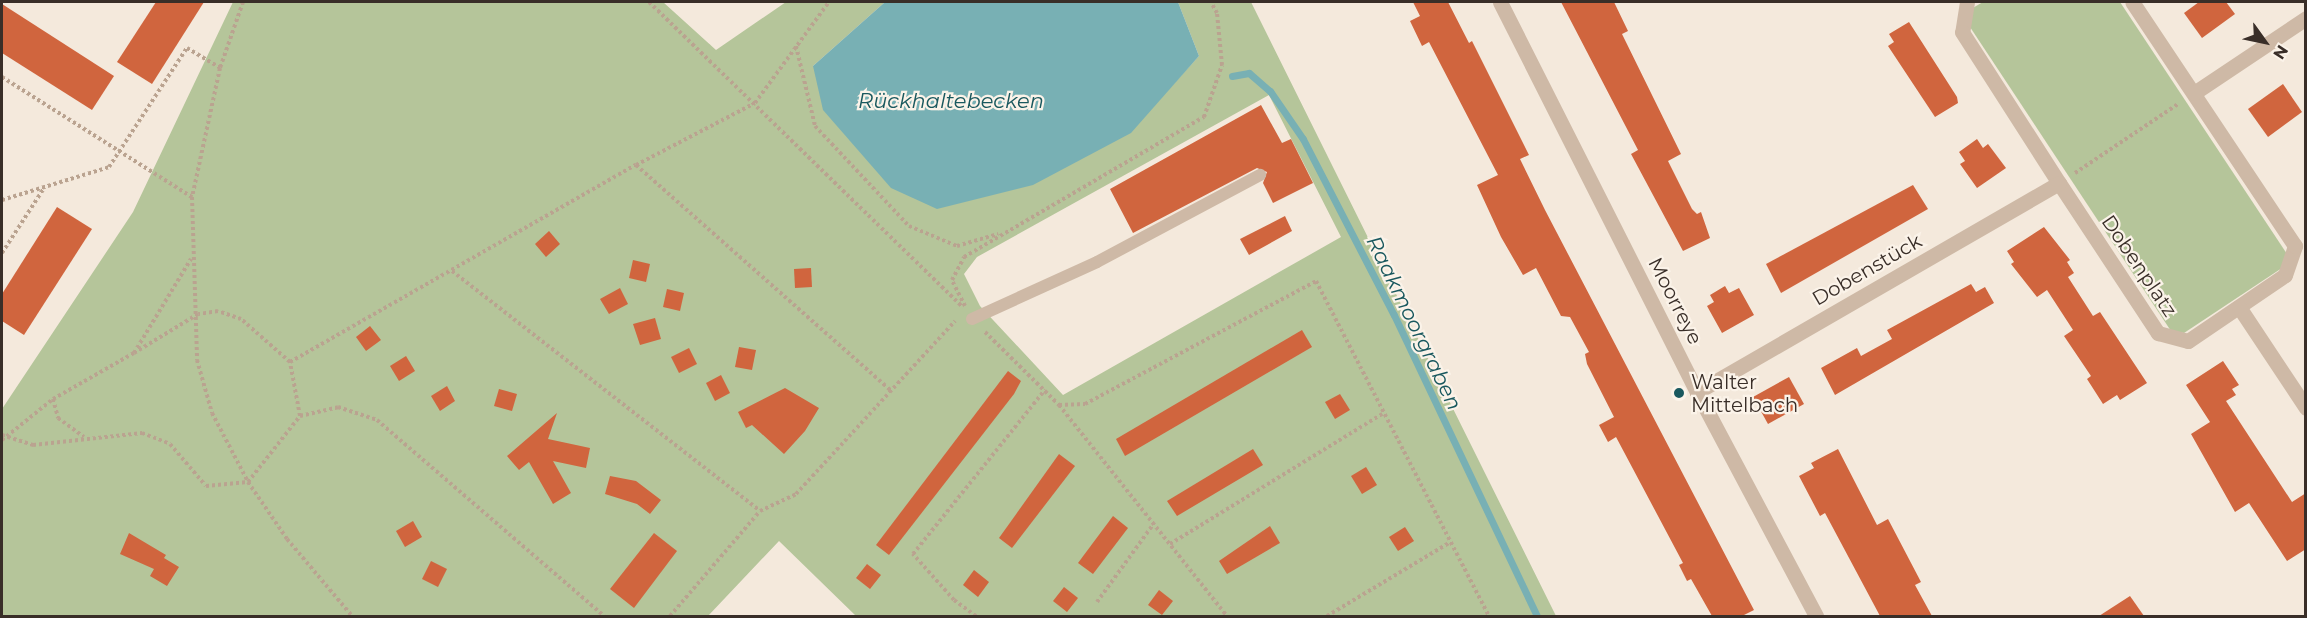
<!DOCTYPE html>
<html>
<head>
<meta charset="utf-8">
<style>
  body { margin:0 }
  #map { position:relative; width:2307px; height:618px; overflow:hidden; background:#f4e9dc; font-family:Montserrat,sans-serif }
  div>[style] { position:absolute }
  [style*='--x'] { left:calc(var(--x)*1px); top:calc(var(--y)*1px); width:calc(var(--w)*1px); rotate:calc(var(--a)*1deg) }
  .green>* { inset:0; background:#b5c59a }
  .water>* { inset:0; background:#78b0b4 }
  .stream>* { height:7px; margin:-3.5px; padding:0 3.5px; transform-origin:3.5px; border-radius:3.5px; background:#78b0b4 }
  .building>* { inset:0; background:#d0653e }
  .path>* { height:4px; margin-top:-2px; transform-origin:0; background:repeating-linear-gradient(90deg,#baa390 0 3px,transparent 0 6px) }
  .service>* { height:12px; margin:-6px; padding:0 6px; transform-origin:6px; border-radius:6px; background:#ceb9a6 }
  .minor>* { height:15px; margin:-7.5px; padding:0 7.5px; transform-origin:7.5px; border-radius:7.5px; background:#ceb9a6 }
  .dots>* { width:16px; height:16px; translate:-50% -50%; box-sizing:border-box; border:3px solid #fbf3e9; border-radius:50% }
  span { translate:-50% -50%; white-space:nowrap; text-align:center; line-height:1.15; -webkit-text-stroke:4.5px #fbf3e9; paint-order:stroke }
  .street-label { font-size:20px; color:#392e28 }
  .poi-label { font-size:20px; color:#392e28 }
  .left { translate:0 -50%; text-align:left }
  .water-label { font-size:21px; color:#19585e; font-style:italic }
  .frame { position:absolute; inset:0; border:3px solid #392e28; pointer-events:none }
  .north { position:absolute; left:2235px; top:12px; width:60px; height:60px; -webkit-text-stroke:4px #fbf3e9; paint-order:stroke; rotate:123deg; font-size:16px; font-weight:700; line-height:24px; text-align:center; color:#392e28 }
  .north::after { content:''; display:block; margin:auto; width:21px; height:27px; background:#392e28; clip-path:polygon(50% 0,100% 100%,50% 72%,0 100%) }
</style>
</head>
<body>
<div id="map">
  <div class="green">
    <i style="clip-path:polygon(evenodd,233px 2px,663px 2px,716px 50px,786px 2px,885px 2px,813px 66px,1168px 90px,1199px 56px,1178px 2px,1251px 2px,1556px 616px,856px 616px,779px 541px,708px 616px,2px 616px,2px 409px,133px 212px,233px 2px,1269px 95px,1341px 237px,1063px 395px,980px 306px,964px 274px,977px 257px,1269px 95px)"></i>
    <i style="clip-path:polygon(1983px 2px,2120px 2px,2287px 254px,2285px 266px,2184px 333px,2171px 331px,1968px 24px,1971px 9px)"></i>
  </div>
  <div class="water">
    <i style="clip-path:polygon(885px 2px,1178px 2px,1199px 56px,1131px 133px,1033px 185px,937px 209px,891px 188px,823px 110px,813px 66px)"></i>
  </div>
  <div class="stream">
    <i style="--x:1232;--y:76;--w:17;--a:-10"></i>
    <i style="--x:1249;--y:73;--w:28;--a:41"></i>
    <i style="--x:1270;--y:91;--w:58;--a:55.5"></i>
    <i style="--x:1303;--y:139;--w:198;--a:62.7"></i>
    <i style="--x:1394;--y:315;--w:333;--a:64.6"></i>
  </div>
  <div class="building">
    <i style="clip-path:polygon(156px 2px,204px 2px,152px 84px,117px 62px)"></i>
    <i style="clip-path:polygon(1413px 2px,1448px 2px,1469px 43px,1472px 41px,1529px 155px,1520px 159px,1545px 210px,1754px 610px,1742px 616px,1712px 616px,1691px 579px,1687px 581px,1679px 565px,1683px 563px,1616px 437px,1608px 442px,1599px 425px,1614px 417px,1587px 364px,1585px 354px,1589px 352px,1570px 317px,1561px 316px,1536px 268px,1523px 275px,1501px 237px,1477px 185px,1498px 175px,1429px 42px,1422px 46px,1410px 21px,1420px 16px)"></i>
    <i style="clip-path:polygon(1561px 2px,1614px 2px,1628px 31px,1622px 34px,1681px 154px,1668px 161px,1692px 209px,1697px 214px,1701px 212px,1710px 238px,1683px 251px,1631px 154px,1638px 150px)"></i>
    <i style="clip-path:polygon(2199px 2px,2226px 2px,2235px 14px,2202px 38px,2184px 13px)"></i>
    <i style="clip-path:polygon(2px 4px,114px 76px,92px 110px,2px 53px)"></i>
    <i style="clip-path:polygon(1909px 22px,1957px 97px,1958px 103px,1935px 117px,1888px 46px,1894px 42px,1889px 34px)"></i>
    <i style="clip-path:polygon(2283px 84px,2302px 112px,2268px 137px,2248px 109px)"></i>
    <i style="clip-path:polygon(1261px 105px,1282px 143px,1291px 139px,1313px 183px,1273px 203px,1263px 183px,1267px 172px,1257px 168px,1133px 233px,1110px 189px)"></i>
    <i style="clip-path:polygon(1977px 139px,1983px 148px,1988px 144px,2006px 168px,1977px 188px,1960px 164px,1965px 161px,1959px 152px)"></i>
    <i style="clip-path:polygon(1913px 185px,1928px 209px,1781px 293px,1766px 264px)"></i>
    <i style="clip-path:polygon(57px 207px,92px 229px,24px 335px,2px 321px,2px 294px)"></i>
    <i style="clip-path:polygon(1285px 216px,1292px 231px,1249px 255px,1240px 239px)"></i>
    <i style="clip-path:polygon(2044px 227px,2070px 260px,2067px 262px,2074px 273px,2068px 277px,2093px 316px,2100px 312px,2147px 383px,2120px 400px,2117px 395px,2103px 404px,2087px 379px,2091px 376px,2064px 336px,2073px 330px,2047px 290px,2037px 297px,2011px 264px,2014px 262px,2007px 251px)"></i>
    <i style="clip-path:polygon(549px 231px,560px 244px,546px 257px,535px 244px)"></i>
    <i style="clip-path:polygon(633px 260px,650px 264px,646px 282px,629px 278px)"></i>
    <i style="clip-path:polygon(811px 268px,812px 287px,795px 288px,794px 269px)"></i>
    <i style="clip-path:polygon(1971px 284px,1976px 292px,1985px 287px,1994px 303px,1835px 395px,1821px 368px,1857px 348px,1861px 356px,1892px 339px,1887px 330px)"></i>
    <i style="clip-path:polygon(1725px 286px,1729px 293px,1739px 288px,1754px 315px,1722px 333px,1707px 306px,1714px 302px,1710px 295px)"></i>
    <i style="clip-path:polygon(620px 288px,628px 304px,609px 314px,600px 299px)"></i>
    <i style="clip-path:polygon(667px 289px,684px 293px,680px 311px,663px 307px)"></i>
    <i style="clip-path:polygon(655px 318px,661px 339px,640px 345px,633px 324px)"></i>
    <i style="clip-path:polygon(370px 326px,381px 340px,366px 351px,356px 337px)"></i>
    <i style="clip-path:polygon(1302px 330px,1312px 347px,1125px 456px,1116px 439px)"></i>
    <i style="clip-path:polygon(739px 347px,756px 350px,752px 370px,735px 367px)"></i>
    <i style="clip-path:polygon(689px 348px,697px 364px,679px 373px,671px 357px)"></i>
    <i style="clip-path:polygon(406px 356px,415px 371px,399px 381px,390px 366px)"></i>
    <i style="clip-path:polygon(2223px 361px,2239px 385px,2232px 389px,2236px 395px,2226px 401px,2292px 502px,2306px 493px,2306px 549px,2287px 561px,2249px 503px,2235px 512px,2191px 434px,2210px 422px,2186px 385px)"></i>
    <i style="clip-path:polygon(1008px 371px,1021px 381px,1014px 394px,889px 555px,876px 545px)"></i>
    <i style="clip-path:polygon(721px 375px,730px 393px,715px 401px,706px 383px)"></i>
    <i style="clip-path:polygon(1789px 377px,1804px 404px,1768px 424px,1753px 397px)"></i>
    <i style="clip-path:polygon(447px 386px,455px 401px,440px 411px,431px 396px)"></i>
    <i style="clip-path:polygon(785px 388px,819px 408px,805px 431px,784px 454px,752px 425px,746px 428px,738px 412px)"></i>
    <i style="clip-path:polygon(499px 389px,517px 394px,512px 411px,494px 406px)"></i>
    <i style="clip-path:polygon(1340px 394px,1350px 410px,1335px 419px,1325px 402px)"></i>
    <i style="clip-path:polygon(557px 413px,548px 439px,590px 448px,586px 468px,553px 461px,571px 493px,553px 504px,529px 462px,519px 470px,507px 456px)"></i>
    <i style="clip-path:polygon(1253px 449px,1263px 465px,1177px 516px,1167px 501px)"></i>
    <i style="clip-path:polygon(1838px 449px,1877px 525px,1888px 519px,1921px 582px,1915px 585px,1932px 616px,1880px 616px,1825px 513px,1820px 516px,1799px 476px,1814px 468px,1811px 463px)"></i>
    <i style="clip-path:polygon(1059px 454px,1075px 466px,1012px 548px,999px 538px)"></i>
    <i style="clip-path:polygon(1366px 467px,1377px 485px,1362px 494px,1351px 476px)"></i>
    <i style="clip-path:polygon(610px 476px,636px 481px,661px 500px,650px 514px,637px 504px,605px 494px)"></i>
    <i style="clip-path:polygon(1113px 516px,1128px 528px,1093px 574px,1078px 563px)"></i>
    <i style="clip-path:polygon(413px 521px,422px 537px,405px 547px,396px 531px)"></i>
    <i style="clip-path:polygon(1270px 526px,1280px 543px,1227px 574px,1219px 561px)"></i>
    <i style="clip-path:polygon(1405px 527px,1414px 541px,1398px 551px,1389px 537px)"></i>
    <i style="clip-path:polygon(129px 533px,166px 555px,164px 558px,179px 567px,167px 586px,150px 576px,154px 569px,120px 554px)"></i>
    <i style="clip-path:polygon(654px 533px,677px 551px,634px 608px,610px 589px)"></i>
    <i style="clip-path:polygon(431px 561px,447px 569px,438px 587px,422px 579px)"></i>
    <i style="clip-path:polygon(867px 564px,881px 575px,870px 589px,856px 578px)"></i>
    <i style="clip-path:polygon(974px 570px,989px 582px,978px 597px,963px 585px)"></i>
    <i style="clip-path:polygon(1064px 587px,1078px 598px,1067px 612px,1053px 601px)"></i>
    <i style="clip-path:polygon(1159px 590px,1173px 601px,1162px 615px,1148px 605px)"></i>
    <i style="clip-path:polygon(2130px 596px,2144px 616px,2099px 616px)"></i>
  </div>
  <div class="path">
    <i style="--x:243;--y:2;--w:70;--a:109.2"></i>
    <i style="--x:220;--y:68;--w:132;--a:102.2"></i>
    <i style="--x:192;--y:197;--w:163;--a:88.2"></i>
    <i style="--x:197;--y:360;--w:55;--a:74.2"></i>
    <i style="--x:212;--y:413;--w:78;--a:62.4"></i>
    <i style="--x:248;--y:482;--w:69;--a:55.6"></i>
    <i style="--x:287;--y:539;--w:101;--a:49.8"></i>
    <i style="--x:649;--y:2;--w:438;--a:44.2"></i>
    <i style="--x:796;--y:46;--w:82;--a:76.6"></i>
    <i style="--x:815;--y:126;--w:137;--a:46.8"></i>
    <i style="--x:909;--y:226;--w:52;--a:22.6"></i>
    <i style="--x:957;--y:246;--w:43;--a:-16.3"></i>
    <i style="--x:2;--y:77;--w:225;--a:32.3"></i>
    <i style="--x:636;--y:165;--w:341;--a:41.5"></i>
    <i style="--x:2075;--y:173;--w:124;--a:-33.8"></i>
    <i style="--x:2;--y:200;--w:112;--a:-17.1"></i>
    <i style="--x:109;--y:167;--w:142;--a:-56.8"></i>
    <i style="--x:187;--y:48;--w:39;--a:31"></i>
    <i style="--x:2;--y:253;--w:77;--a:-57.1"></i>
    <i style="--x:452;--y:271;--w:390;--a:37.9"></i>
    <i style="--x:965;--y:306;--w:29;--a:-117"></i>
    <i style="--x:952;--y:280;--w:26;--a:-62"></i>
    <i style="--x:964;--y:257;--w:278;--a:-30.3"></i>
    <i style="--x:1204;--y:117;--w:55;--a:-70.9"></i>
    <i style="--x:1222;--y:65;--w:52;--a:-95.5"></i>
    <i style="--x:1217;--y:13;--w:13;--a:-119"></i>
    <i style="--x:985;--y:332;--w:104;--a:44.6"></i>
    <i style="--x:1059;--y:405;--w:270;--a:51.5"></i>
    <i style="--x:290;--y:362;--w:398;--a:-29.7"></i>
    <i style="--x:636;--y:165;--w:134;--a:-27.5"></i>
    <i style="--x:755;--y:103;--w:125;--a:-53.8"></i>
    <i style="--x:53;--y:399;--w:20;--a:75"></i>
    <i style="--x:58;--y:418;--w:32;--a:36"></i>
    <i style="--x:1059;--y:405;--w:26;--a:-2"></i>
    <i style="--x:1085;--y:404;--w:262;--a:-28"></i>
    <i style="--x:1316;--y:281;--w:377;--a:62.7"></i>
    <i style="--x:300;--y:416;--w:39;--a:-13"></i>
    <i style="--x:338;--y:407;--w:41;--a:18.4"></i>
    <i style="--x:377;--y:420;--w:300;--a:40.8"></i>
    <i style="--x:2;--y:435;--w:33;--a:18"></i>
    <i style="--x:33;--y:445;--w:110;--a:-6.3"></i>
    <i style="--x:142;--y:433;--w:30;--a:21"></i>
    <i style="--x:170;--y:444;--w:55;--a:49.4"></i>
    <i style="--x:206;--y:486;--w:42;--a:-5.4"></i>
    <i style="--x:248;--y:482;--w:84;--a:-51.8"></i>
    <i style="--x:300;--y:416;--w:55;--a:-100.5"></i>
    <i style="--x:290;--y:362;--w:65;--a:-138.7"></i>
    <i style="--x:241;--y:319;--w:24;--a:-161"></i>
    <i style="--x:218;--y:311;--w:20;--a:171"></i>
    <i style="--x:198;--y:314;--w:75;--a:148.6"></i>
    <i style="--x:2;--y:440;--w:65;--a:-38.8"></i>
    <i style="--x:53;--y:399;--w:93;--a:-29.6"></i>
    <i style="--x:134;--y:353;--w:110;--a:-58.8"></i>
    <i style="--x:1170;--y:544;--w:249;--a:-31.5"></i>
    <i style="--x:1097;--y:602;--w:94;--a:-54.1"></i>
    <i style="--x:670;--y:616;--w:138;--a:-49.4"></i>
    <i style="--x:760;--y:511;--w:40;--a:-25"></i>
    <i style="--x:796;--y:494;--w:235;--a:-47.4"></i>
    <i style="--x:976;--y:616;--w:27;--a:-144"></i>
    <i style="--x:954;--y:600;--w:62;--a:-131.7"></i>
    <i style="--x:913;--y:554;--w:211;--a:-51.2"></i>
    <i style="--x:1327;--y:616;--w:142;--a:-30.9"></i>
  </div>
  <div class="service">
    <i style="--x:972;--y:319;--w:137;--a:-24.5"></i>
    <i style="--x:1097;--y:262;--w:185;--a:-28.1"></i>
  </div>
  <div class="minor">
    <i style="--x:1500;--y:2;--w:437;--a:63.2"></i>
    <i style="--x:1697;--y:392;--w:254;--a:62"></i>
    <i style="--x:1967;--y:2;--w:30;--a:99"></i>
    <i style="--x:1962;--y:32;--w:179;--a:57.3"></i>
    <i style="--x:2059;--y:183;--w:180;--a:56.6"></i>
    <i style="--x:2158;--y:333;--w:31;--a:15"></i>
    <i style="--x:2188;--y:341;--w:117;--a:-34.2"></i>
    <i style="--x:2285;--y:275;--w:31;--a:-71"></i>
    <i style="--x:2295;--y:246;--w:293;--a:-123.7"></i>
    <i style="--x:2194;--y:93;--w:135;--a:-33.8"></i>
    <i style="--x:2239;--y:307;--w:121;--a:56.4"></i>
    <i style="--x:1697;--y:392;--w:418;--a:-30"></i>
  </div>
  <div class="dots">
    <i style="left:1679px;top:393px;background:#19585e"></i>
  </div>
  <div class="street-label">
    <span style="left:2139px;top:266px;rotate:56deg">Dobenplatz</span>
    <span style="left:1867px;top:270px;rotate:-30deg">Dobenstück</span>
    <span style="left:1675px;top:301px;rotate:63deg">Moorreye</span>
  </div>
  <div class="poi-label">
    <span class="left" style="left:1691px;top:394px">Walter<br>Mittelbach</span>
  </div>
  <div class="water-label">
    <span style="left:951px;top:101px">Rückhaltebecken</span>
    <span style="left:1414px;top:323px;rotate:64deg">Raakmoorgraben</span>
  </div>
  <div class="frame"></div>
  <div class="north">N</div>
</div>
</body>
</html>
